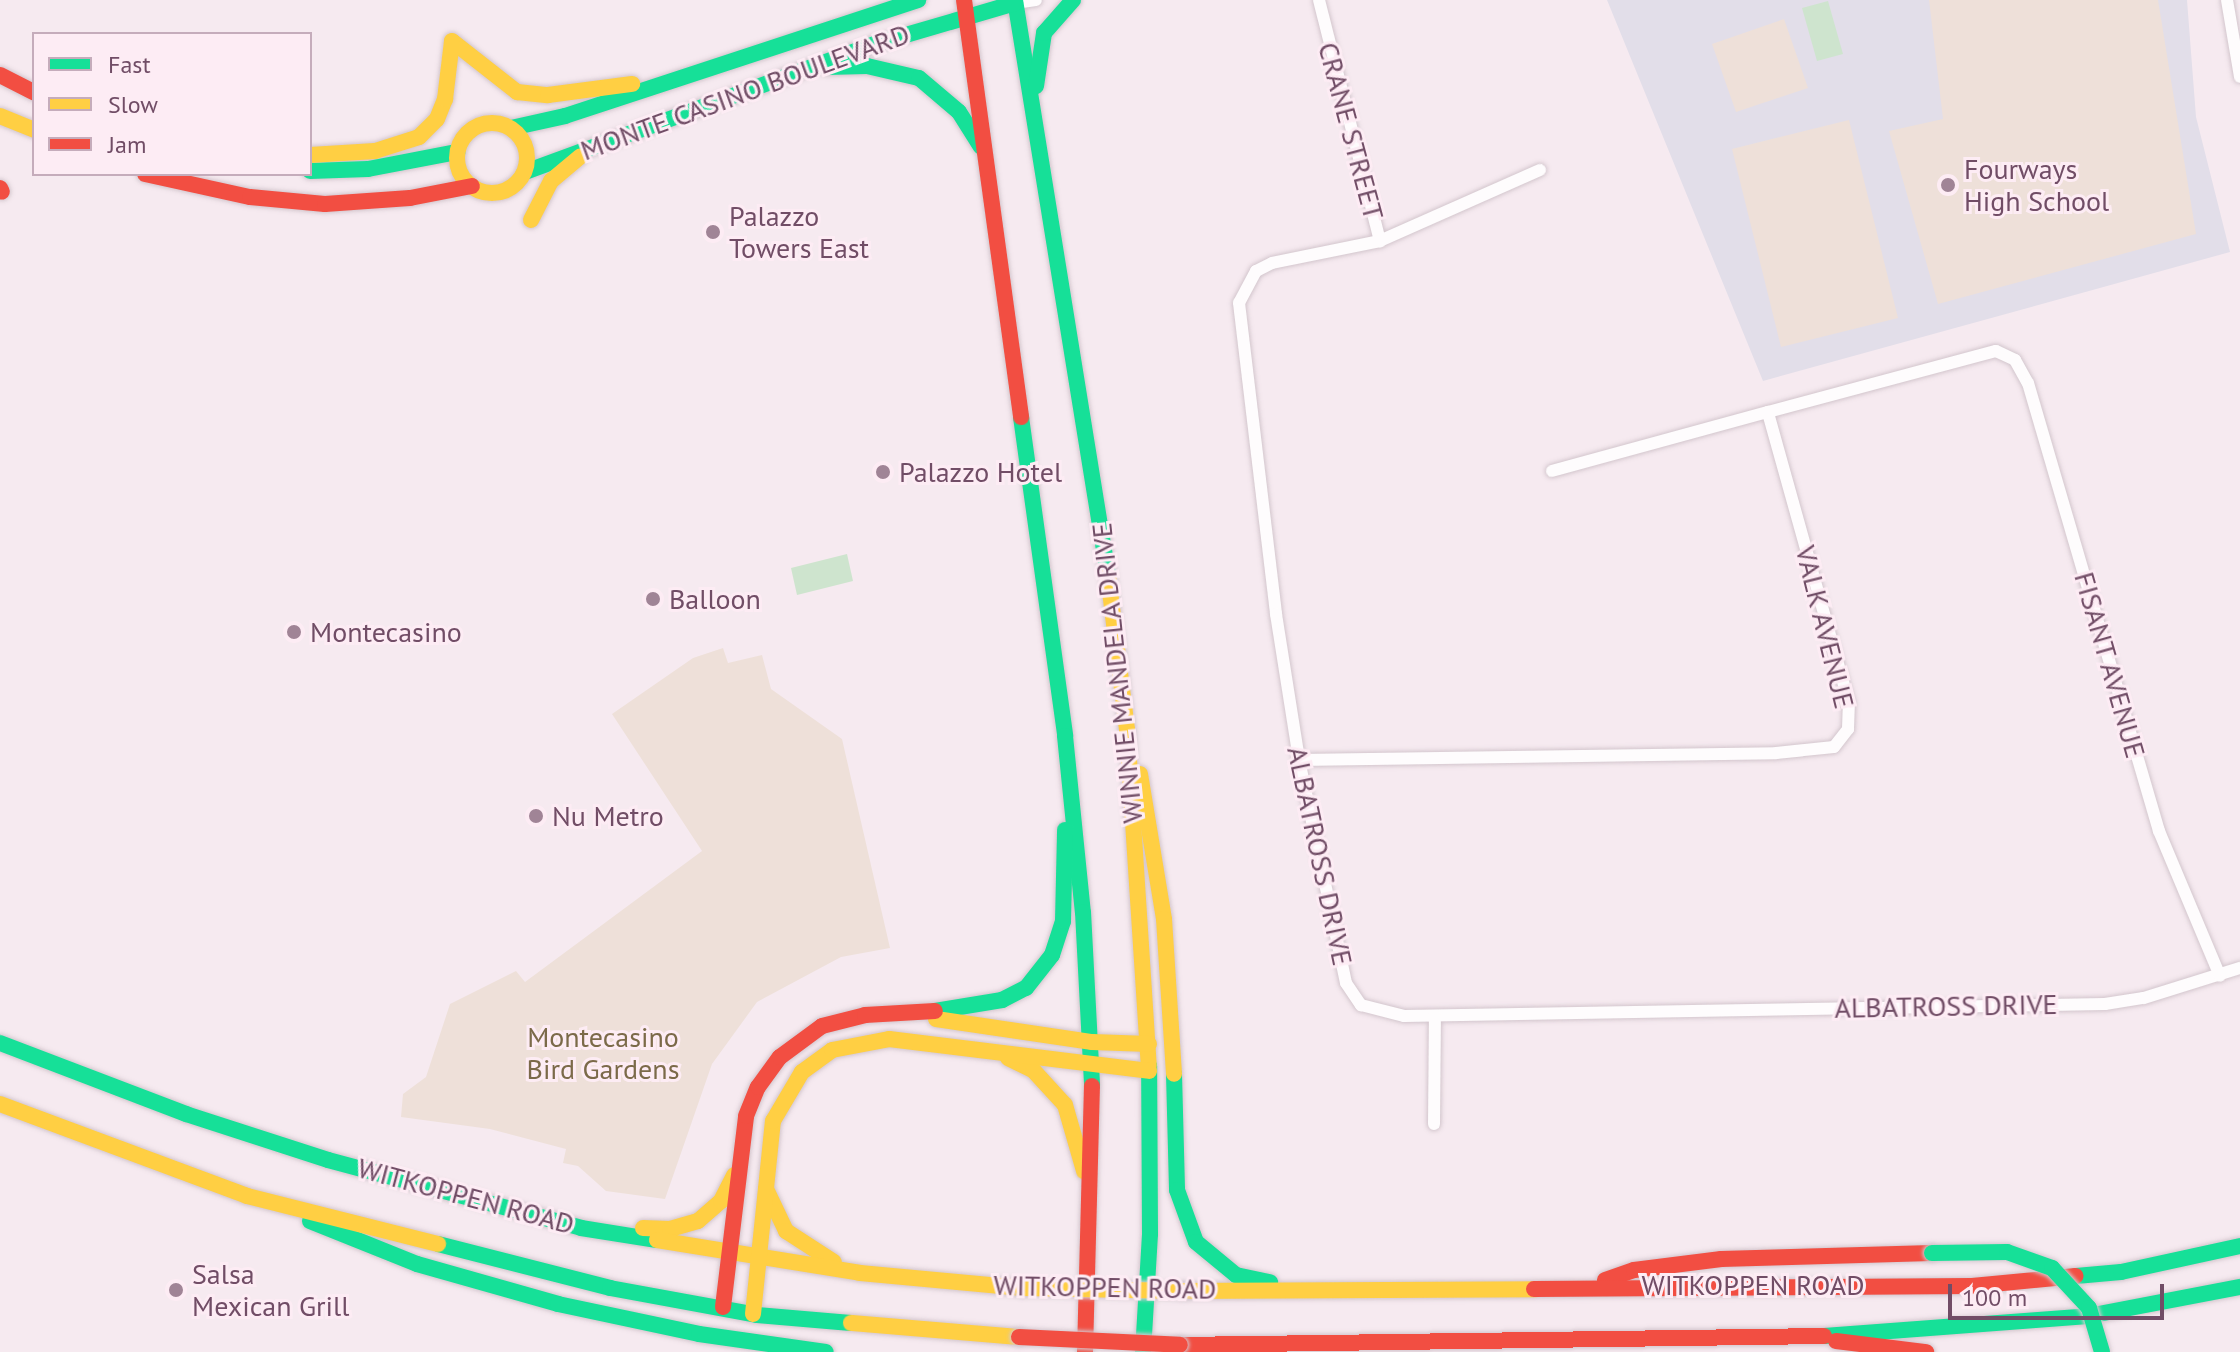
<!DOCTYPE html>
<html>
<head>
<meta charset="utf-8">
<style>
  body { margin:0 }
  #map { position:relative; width:2240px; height:1352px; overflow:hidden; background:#f6eaf0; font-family:"PT Sans",sans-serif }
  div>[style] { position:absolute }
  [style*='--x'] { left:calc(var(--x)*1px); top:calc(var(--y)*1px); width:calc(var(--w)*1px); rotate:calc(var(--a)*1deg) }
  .education>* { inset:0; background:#e2dee9 }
  .green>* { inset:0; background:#eee0d9 }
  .water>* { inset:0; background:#cee4ce }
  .roads { filter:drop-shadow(0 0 2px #d3c6cd) drop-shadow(0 0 2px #d3c6cd) }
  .street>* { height:12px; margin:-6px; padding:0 6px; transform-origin:6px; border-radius:6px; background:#fefcfd }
  .fast>* { height:16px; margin:-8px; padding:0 8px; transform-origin:8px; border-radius:8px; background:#16e098 }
  .slow>* { height:16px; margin:-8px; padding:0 8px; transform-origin:8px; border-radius:8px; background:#ffcf43 }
  .slow>.ring { margin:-8px; padding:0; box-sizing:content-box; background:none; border:16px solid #ffcf43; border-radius:50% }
  .jam>* { height:16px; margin:-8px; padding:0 8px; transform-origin:8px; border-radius:8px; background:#f24e42 }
  .bridges { filter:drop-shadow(0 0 2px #d4c8cf) drop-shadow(0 0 2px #d4c8cf) }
  .fast-bridge>* { height:16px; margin:-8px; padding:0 8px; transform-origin:8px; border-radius:8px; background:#16e098 }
  .slow-bridge>* { height:16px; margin:-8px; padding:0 8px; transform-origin:8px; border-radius:8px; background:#ffcf43 }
  .jam-bridge>* { height:16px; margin:-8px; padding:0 8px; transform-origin:8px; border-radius:8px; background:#f24e42 }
  .dots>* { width:22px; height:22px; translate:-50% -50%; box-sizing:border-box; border:4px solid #fdecf4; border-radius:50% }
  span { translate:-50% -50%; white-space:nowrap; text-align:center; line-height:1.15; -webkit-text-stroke:6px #fdecf4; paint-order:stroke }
  .street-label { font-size:28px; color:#714d66 }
  .poi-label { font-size:28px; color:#714d66 }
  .left { translate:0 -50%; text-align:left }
  .park-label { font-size:28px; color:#7b6a49 }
  .legend { position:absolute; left:32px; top:32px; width:280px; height:144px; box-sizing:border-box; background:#fdecf4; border:2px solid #c5acbb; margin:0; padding:10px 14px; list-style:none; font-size:24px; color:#714d66 }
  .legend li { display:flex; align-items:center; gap:16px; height:40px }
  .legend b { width:40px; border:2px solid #c5acbb }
  .scale { position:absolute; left:1948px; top:1284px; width:216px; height:36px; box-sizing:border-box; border:4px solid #714d66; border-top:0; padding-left:10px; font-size:24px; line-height:28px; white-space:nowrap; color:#714d66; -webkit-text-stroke:6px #fdecf4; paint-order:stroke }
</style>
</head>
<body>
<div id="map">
  <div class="education">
    <i style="clip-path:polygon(1607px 0,2187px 0,2196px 117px,2230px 252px,1763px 381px)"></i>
  </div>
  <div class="green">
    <i style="clip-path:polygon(1929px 0,2158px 0,2196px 234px,1938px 304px,1889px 131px,1943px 119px)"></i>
    <i style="clip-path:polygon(1784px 19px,1808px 88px,1736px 112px,1712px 44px)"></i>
    <i style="clip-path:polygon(1849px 120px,1898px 318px,1781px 347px,1732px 149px)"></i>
    <i style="clip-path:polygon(723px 648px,728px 663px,762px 655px,771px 689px,842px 739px,890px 948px,841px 957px,757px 1002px,712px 1064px,665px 1199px,606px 1191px,578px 1166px,563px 1163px,566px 1149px,490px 1129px,401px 1117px,403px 1094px,426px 1077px,450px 1004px,516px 971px,525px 982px,702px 851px,612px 714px,693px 658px)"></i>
  </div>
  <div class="water">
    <i style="clip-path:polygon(1828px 1px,1843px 54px,1817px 61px,1802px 8px)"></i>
    <i style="clip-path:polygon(847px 554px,853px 581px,797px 595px,791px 568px)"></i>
  </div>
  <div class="roads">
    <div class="street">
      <i style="--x:1319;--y:0;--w:249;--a:75.8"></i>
      <i style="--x:2227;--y:0;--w:78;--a:80.4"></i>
      <i style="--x:1015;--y:3;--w:21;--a:-8"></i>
      <i style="--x:1540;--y:170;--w:175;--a:156.1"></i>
      <i style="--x:1380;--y:241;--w:110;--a:168.5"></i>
      <i style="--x:1272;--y:263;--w:18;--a:153"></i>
      <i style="--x:1256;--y:271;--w:36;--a:118"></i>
      <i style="--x:1239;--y:303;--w:313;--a:83.2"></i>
      <i style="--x:1276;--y:614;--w:148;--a:81"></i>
      <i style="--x:1299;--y:760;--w:228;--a:78.1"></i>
      <i style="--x:1346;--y:983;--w:27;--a:56"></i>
      <i style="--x:1361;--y:1005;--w:44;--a:14.3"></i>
      <i style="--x:1404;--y:1016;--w:701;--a:-0.98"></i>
      <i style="--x:2105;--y:1004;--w:39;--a:-9"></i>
      <i style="--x:2144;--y:998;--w:101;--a:-17.4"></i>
      <i style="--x:1552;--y:471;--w:224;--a:-15.3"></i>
      <i style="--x:1299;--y:760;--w:477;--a:-0.8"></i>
      <i style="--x:1776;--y:753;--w:58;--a:-5.9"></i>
      <i style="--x:1834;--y:747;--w:23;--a:-52"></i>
      <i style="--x:1848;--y:729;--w:26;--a:-88"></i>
      <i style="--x:1849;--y:703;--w:302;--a:-105.6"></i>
      <i style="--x:1768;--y:412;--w:236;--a:-15"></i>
      <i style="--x:1996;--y:351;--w:21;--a:25"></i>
      <i style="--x:2015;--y:360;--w:26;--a:61"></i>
      <i style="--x:2028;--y:383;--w:467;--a:73.7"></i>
      <i style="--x:2159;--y:831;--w:157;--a:67.2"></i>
      <i style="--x:1434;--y:1124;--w:108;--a:-89.5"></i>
    </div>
    <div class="fast">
      <i style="--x:1015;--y:0;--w:582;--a:80.81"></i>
      <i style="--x:826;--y:67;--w:41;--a:-1.4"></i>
      <i style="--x:867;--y:66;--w:53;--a:13"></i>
      <i style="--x:919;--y:78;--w:52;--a:40.4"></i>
      <i style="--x:959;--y:112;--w:41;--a:57.8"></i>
      <i style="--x:1036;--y:86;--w:54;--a:-81.4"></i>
      <i style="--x:1044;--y:33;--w:44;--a:-48.7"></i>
      <i style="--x:511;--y:128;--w:55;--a:-12.5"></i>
      <i style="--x:565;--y:116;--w:372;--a:-18.2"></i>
      <i style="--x:310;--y:171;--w:58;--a:-2"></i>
      <i style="--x:368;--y:169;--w:91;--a:-10.8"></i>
      <i style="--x:525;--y:172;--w:373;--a:-20.1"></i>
      <i style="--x:875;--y:44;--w:146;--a:-16.3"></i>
      <i style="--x:1021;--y:417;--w:322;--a:82.1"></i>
      <i style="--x:1065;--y:736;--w:177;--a:84.2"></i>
      <i style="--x:1083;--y:912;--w:174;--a:87"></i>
      <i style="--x:935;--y:1011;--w:68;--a:-9.3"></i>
      <i style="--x:1002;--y:1000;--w:27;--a:-27"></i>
      <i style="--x:1026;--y:988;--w:42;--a:-51.8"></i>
      <i style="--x:1052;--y:955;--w:36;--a:-72"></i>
      <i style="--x:1063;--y:921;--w:91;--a:-88.7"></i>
      <i style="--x:0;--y:1043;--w:199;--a:20.9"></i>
      <i style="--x:186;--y:1114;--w:149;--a:17.9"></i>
      <i style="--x:328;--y:1160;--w:262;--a:15"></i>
      <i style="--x:581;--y:1228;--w:77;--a:9"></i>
      <i style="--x:1174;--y:1074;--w:116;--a:88.5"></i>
      <i style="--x:1177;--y:1190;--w:55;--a:69.9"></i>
      <i style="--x:1196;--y:1242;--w:52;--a:39.5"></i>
      <i style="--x:1236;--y:1275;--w:35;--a:12"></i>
      <i style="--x:310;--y:1221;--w:115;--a:21.9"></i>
      <i style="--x:417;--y:1264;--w:147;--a:15.8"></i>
      <i style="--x:558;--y:1304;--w:144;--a:12"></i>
      <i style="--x:699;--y:1334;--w:128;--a:8.1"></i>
      <i style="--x:438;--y:1244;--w:178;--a:14.3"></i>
      <i style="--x:610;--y:1288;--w:149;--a:10.4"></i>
      <i style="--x:757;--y:1315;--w:94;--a:4.9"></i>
      <i style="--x:2076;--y:1276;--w:45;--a:-5.1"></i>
      <i style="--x:2121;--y:1272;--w:122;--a:-12.3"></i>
      <i style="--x:1824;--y:1336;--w:265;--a:-4.3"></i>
      <i style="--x:2088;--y:1316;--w:155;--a:-10.8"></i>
      <i style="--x:1143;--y:1352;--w:118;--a:-86.6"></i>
      <i style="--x:1150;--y:1234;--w:168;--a:-90.3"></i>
    </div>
    <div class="slow">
      <i style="--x:452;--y:41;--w:83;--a:38.1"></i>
      <i style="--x:517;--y:92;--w:31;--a:6"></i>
      <i style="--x:548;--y:95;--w:85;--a:-7.5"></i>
      <i style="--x:0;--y:116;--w:37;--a:22"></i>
      <i class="ring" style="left:457px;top:123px;width:54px;height:54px"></i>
      <i style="--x:310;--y:155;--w:65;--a:-3.5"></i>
      <i style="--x:375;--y:151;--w:46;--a:-17.7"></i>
      <i style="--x:419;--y:137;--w:25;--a:-45"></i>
      <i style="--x:437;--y:119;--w:22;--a:-68"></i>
      <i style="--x:445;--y:99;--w:58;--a:-83.1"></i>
      <i style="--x:531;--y:220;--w:44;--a:-62.9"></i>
      <i style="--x:551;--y:181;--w:38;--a:-40"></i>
      <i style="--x:1108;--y:575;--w:155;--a:83"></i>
      <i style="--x:1127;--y:729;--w:338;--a:86.3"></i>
      <i style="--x:1140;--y:774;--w:147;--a:80.6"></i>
      <i style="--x:1164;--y:919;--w:155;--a:86.3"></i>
      <i style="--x:936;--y:1019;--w:158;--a:8.4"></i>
      <i style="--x:1092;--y:1042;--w:57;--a:2"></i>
      <i style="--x:1008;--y:1058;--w:28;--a:26"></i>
      <i style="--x:1033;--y:1070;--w:47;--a:47.6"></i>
      <i style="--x:1065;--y:1105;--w:69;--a:73.9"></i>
      <i style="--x:0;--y:1104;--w:264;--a:20.4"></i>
      <i style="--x:247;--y:1196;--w:197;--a:14.1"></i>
      <i style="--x:766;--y:1189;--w:47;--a:64.5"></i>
      <i style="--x:786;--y:1231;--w:57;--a:32.9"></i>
      <i style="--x:643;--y:1228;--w:27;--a:2"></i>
      <i style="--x:670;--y:1229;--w:29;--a:-16"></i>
      <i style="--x:698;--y:1221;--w:30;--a:-41"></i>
      <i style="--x:721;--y:1201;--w:29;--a:-63"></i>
      <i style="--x:657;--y:1240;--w:206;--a:9.2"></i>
      <i style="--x:860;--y:1273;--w:163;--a:5.3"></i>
      <i style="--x:1184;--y:1291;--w:350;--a:-0.3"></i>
      <i style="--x:753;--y:1314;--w:194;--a:-84.1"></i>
      <i style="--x:773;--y:1121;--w:57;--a:-59.4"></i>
      <i style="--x:802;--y:1072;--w:37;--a:-36"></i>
      <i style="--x:832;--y:1050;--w:58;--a:-10.9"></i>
      <i style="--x:889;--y:1039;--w:262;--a:7"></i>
      <i style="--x:851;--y:1323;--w:169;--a:4.8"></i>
    </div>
    <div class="jam">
      <i style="--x:964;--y:0;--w:421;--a:82.2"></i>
      <i style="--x:0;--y:75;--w:38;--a:27"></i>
      <i style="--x:145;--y:174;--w:107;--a:12.4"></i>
      <i style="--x:250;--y:197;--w:75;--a:5.3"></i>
      <i style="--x:325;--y:204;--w:85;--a:-4"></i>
      <i style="--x:410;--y:198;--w:63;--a:-11"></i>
      <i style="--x:0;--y:188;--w:4;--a:63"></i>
      <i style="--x:1605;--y:1280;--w:31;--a:-19"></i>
      <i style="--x:1634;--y:1270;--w:88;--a:-7.2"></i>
      <i style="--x:1721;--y:1259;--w:211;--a:-1.6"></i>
      <i style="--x:1534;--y:1289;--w:438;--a:-0.4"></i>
      <i style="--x:1972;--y:1286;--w:104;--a:-5.5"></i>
      <i style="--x:723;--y:1307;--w:192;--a:-83.1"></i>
      <i style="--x:746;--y:1116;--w:31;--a:-68"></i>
      <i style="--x:758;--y:1087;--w:37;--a:-54"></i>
      <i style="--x:780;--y:1057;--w:52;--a:-36.4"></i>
      <i style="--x:822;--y:1026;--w:44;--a:-14.3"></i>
      <i style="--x:865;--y:1015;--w:70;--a:-3.3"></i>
      <i style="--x:1836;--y:1341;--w:91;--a:7"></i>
      <i style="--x:1180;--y:1345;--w:644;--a:-0.8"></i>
      <i style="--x:1085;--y:1352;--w:266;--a:-88.5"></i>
    </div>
  </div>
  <div class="bridges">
    <div class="fast-bridge">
      <i style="--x:1932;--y:1253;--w:75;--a:-0.8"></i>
      <i style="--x:2007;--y:1252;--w:48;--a:19.6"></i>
      <i style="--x:2052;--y:1268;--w:54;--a:47.2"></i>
      <i style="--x:2089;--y:1308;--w:46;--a:73.5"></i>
    </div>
    <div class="slow-bridge">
      <i style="--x:1022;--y:1288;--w:162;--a:1.1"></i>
    </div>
    <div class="jam-bridge">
      <i style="--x:1019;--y:1337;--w:161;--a:2.8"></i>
    </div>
  </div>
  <div class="dots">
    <i style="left:1948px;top:185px;background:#a08496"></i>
    <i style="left:713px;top:232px;background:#a08496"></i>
    <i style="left:883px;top:472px;background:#a08496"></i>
    <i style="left:653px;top:599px;background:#a08496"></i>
    <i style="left:294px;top:632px;background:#a08496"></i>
    <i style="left:536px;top:816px;background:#a08496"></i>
    <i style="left:176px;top:1290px;background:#a08496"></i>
  </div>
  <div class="street-label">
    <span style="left:745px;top:92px;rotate:-20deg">MONTE CASINO BOULEVARD</span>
    <span style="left:1351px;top:131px;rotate:75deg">CRANE STREET</span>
    <span style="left:1825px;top:627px;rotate:76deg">VALK AVENUE</span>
    <span style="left:2110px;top:665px;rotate:74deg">FISANT AVENUE</span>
    <span style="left:1117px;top:673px;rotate:-96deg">WINNIE MANDELA DRIVE</span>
    <span style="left:1320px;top:856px;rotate:78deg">ALBATROSS DRIVE</span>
    <span style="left:1946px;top:1006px;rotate:-1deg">ALBATROSS DRIVE</span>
    <span style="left:466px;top:1196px;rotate:15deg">WITKOPPEN ROAD</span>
    <span style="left:1753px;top:1285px">WITKOPPEN ROAD</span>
    <span style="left:1105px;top:1287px;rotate:1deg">WITKOPPEN ROAD</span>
  </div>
  <div class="poi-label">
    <span class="left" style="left:1964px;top:185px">Fourways<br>High School</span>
    <span class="left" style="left:729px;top:232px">Palazzo<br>Towers East</span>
    <span class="left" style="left:899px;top:472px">Palazzo Hotel</span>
    <span class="left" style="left:669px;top:599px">Balloon</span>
    <span class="left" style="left:310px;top:632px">Montecasino</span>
    <span class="left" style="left:552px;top:816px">Nu Metro</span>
    <span class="left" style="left:192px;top:1290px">Salsa<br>Mexican Grill</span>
  </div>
  <div class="park-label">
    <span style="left:603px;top:1053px">Montecasino<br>Bird Gardens</span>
  </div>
  <ul class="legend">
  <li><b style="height:10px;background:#16e098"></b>Fast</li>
  <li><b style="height:10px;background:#ffcf43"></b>Slow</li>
  <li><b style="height:10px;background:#f24e42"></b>Jam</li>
  </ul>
  <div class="scale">100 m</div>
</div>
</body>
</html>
